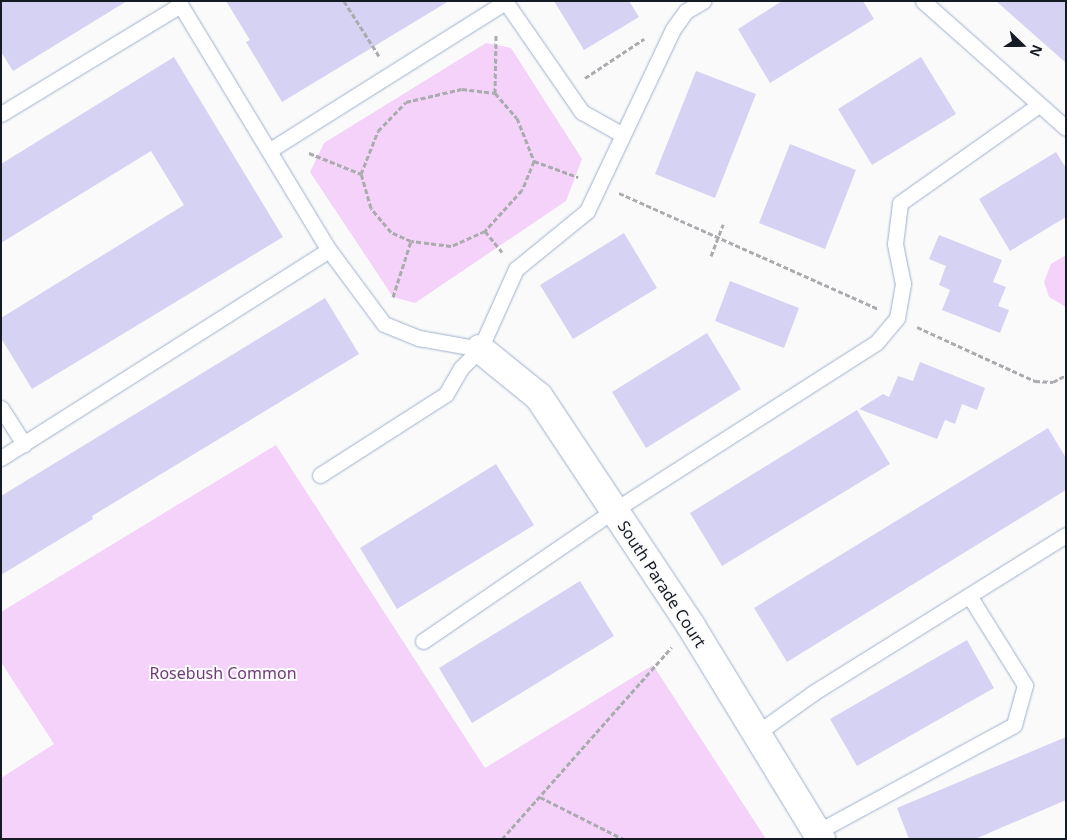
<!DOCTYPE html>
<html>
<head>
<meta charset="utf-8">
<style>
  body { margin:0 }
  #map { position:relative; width:1067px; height:840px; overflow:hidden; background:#fafafa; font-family:"Noto Sans",sans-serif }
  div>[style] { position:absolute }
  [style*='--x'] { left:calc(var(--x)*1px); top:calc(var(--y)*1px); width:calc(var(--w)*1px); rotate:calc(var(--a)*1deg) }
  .green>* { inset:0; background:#f4d2f9 }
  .building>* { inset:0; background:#d6d2f3 }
  .path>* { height:3px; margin-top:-1.5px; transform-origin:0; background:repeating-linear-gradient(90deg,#a9abaf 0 5px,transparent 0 7.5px) }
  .roads { filter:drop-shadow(0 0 1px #9fb0cc) drop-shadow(0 0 1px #9fb0cc) }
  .lane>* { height:15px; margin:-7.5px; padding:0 7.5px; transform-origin:7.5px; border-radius:7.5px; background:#fff }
  .street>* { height:28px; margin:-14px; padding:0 14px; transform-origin:14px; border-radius:14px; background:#fff }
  span { translate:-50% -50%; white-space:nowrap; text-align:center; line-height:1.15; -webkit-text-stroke:4px #fafafa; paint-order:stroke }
  .street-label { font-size:16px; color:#151b25 }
  .park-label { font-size:16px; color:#713c7a }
  .frame { position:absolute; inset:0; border:2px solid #151b25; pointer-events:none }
  .north { position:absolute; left:997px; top:20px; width:50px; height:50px; -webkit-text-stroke:4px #fafafa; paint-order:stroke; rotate:112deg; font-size:14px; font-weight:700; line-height:20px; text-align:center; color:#151b25 }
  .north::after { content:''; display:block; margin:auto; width:18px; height:22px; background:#151b25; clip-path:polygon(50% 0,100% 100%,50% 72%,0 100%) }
</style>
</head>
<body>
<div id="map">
  <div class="green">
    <i style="clip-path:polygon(486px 43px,511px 48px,582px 159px,566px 201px,415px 303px,393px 297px,310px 172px,324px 143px)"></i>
    <i style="clip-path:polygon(1066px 255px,1066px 307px,1049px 297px,1044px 282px,1051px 264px)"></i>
    <i style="clip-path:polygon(276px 445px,485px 768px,653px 665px,766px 839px,1px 839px,1px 778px,54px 744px,1px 662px,1px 612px)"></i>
  </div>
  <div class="building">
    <i style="clip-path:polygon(1px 1px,127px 1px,13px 71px,1px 52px)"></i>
    <i style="clip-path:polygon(226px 1px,449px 1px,282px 102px,246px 42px,250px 40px)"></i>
    <i style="clip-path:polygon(554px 1px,629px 1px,639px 17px,584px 50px)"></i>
    <i style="clip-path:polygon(782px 1px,863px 1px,874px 19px,770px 83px,738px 29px)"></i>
    <i style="clip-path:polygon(996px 1px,1066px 1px,1066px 63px)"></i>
    <i style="clip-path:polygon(174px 57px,283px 237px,32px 389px,1px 338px,1px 318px,184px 205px,151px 151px,1px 243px,1px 164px)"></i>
    <i style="clip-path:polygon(921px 57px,956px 114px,872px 165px,838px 109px)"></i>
    <i style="clip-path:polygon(696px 71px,756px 94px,715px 198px,655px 174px)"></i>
    <i style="clip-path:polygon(790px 144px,856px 170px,825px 249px,759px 223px)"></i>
    <i style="clip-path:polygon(1056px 152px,1066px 168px,1066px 217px,1010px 251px,979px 199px)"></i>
    <i style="clip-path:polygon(624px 233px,657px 288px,573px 339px,540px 285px)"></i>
    <i style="clip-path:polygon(939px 235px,1002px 260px,993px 282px,1006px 287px,998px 306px,1009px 310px,1000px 333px,942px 310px,950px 290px,939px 285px,946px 266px,929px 259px)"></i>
    <i style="clip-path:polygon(730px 281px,799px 308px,784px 348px,715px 321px)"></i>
    <i style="clip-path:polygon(325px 298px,359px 354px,92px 516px,93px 519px,1px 575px,1px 496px)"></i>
    <i style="clip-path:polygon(707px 333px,741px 389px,646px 448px,612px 392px)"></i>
    <i style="clip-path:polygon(920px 362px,985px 388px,977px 410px,962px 404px,955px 424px,945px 420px,937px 439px,859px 409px,883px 394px,889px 397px,898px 376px,913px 381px)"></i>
    <i style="clip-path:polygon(857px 410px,890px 464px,722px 566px,690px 513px)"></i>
    <i style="clip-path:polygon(1048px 428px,1066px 458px,1066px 490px,787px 662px,754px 608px)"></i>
    <i style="clip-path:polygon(496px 464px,534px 525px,397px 609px,360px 548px)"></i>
    <i style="clip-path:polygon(580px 581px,614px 636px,472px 723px,439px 668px)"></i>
    <i style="clip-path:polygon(967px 640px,994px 688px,857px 766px,830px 719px)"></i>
    <i style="clip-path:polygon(1066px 737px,1066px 800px,975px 839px,909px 839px,897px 808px)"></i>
  </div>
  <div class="path">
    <i style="--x:344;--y:1;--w:65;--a:57.5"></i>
    <i style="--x:585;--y:78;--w:71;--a:-33.5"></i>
    <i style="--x:462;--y:89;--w:33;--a:7"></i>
    <i style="--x:495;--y:93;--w:33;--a:49"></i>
    <i style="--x:517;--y:118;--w:46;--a:68.4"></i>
    <i style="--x:534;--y:161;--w:31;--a:112"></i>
    <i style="--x:522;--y:190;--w:55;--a:132.1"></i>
    <i style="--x:485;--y:231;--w:37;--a:156"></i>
    <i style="--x:451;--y:246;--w:40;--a:-172.9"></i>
    <i style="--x:411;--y:241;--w:22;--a:-156"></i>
    <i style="--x:391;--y:232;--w:31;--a:-130"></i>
    <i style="--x:371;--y:208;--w:35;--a:-106"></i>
    <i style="--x:361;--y:174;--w:46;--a:-68.4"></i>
    <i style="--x:378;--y:131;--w:40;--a:-46"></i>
    <i style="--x:406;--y:102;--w:57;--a:-13.1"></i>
    <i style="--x:495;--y:93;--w:59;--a:-89"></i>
    <i style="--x:309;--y:153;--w:56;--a:22"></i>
    <i style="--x:534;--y:161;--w:47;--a:20"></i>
    <i style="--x:619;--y:193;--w:284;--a:24.1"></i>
    <i style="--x:485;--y:231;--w:27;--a:51"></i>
    <i style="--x:711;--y:256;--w:34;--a:-69"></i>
    <i style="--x:393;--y:297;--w:59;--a:-72.2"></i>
    <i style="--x:917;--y:327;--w:130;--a:24.6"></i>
    <i style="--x:1035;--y:381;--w:18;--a:3"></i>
    <i style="--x:1053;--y:382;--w:15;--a:-28"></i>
    <i style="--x:540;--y:797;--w:93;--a:26.8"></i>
    <i style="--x:502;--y:839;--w:256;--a:-48.5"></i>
  </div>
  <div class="roads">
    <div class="lane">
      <i style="--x:178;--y:1;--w:291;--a:58.8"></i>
      <i style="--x:329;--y:250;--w:92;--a:53.4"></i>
      <i style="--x:384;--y:324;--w:38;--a:22"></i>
      <i style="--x:419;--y:338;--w:62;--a:10.2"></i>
      <i style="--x:505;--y:1;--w:135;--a:55.3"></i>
      <i style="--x:582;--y:112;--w:45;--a:29.4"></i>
      <i style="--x:923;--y:1;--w:191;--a:41.6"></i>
      <i style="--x:1;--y:114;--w:210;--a:-31.3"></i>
      <i style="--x:270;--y:150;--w:278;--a:-32.2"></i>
      <i style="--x:1;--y:408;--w:43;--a:57.4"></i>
      <i style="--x:1;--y:458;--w:388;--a:-32.4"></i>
      <i style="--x:320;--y:475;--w:150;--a:-32.7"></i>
      <i style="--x:446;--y:394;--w:30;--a:-60"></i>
      <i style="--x:461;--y:368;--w:27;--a:-45"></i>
      <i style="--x:480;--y:349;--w:88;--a:-65.8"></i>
      <i style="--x:516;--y:269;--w:92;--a:-39.2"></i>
      <i style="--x:587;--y:211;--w:201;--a:-64.7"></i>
      <i style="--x:673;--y:29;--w:22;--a:-54"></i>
      <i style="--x:686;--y:11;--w:20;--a:-30"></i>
      <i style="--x:423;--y:641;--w:230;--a:-34.4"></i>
      <i style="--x:613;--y:511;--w:312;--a:-32.6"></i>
      <i style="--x:876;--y:343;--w:33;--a:-50"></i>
      <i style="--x:897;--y:318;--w:35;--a:-80"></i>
      <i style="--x:903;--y:284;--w:41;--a:-101.3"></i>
      <i style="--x:895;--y:244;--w:41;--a:-83"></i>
      <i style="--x:900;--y:203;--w:170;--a:-35.2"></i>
      <i style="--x:757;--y:733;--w:69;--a:-35.5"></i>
      <i style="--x:813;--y:693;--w:298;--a:-32"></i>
      <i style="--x:817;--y:832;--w:224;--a:-28.5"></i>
      <i style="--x:1014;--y:725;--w:41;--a:-74.6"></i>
      <i style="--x:1025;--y:685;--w:104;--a:-122"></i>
    </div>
    <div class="street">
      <i style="--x:480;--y:349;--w:76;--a:39.1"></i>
      <i style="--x:539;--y:397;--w:275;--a:56.4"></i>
      <i style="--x:691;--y:626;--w:250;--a:58.6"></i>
    </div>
  </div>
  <div class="street-label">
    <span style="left:662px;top:584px;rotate:57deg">South Parade Court</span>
  </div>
  <div class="park-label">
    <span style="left:223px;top:673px">Rosebush Common</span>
  </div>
  <div class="frame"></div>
  <div class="north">N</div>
</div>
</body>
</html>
